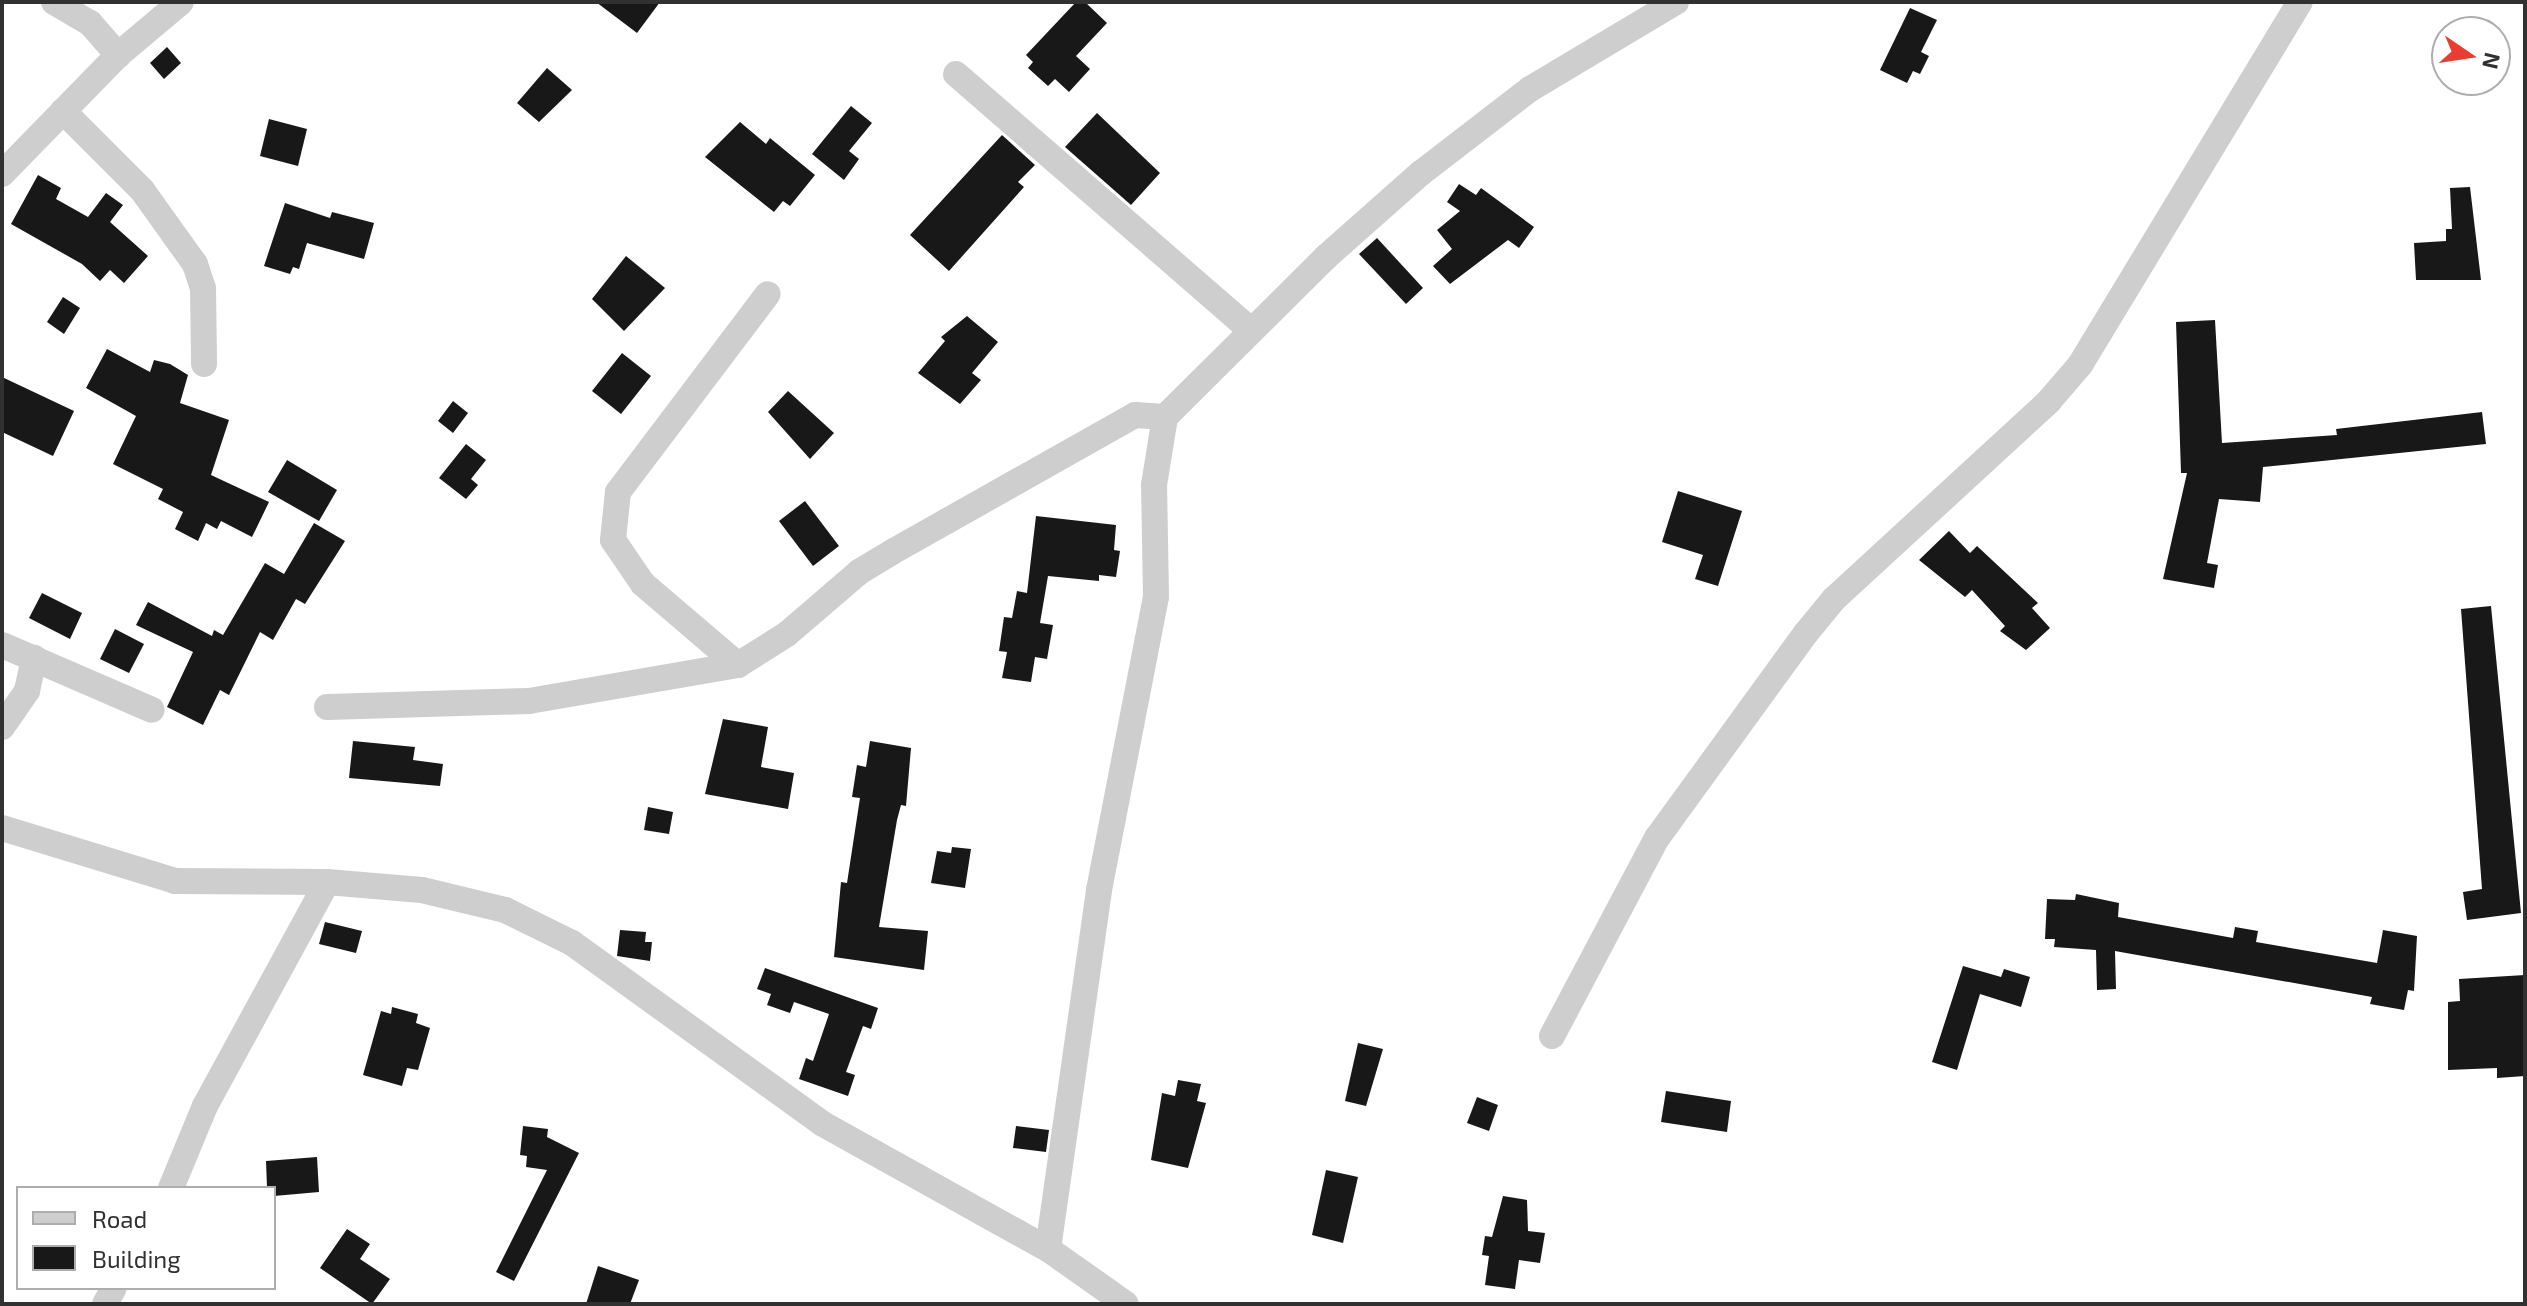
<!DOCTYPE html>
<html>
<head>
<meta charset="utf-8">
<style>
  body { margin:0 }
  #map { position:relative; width:2527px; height:1306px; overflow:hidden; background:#fff; font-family:"Exo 2",sans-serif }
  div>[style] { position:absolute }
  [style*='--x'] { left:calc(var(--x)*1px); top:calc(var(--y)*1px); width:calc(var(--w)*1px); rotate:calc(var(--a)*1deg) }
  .building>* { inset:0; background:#181818 }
  .street>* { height:26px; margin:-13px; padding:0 13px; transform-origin:13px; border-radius:13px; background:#cecece }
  span { translate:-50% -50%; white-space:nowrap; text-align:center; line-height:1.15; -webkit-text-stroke:8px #fff; paint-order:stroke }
  .frame { position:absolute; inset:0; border:4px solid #313131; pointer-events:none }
  .legend { position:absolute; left:16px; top:1186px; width:260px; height:104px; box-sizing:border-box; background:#fff; border:2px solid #adadad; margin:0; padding:10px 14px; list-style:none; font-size:24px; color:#313131 }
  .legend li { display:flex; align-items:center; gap:16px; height:40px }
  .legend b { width:40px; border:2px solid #adadad }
  .north { position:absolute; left:2431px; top:16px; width:80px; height:80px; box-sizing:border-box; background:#fff; border:2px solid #adadad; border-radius:50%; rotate:103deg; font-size:22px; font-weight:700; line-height:32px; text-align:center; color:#313131 }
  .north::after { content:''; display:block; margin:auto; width:28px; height:36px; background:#ea3d30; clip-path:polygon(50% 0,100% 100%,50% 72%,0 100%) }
</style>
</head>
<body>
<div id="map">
  <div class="building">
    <i style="clip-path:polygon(596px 2px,660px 2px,637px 33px)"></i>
    <i style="clip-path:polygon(1076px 2px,1085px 2px,1107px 23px,1076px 56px,1090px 69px,1069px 92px,1055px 79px,1048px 86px,1028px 68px,1033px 62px,1026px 55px)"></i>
    <i style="clip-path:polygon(1910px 8px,1937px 20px,1921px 52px,1929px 56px,1920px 74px,1913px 71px,1907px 83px,1880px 70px)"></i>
    <i style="clip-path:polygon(167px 47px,181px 63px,164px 79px,150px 63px)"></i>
    <i style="clip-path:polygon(547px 68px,572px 90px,539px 122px,517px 103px)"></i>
    <i style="clip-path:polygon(851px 106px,872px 123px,849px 151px,859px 159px,844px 180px,812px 154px)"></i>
    <i style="clip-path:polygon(1097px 113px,1160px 173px,1131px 205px,1065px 147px)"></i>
    <i style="clip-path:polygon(269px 119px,307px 129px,298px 166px,260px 156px)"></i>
    <i style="clip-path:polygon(740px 122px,766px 144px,770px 138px,815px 175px,790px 206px,783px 201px,774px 212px,705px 157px)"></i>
    <i style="clip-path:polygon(1002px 135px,1035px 165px,1018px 182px,1024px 187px,949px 271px,910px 235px)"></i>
    <i style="clip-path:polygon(38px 175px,61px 188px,56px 199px,88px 217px,106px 193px,123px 205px,110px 222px,148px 256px,124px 283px,110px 270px,100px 281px,82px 264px,11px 224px)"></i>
    <i style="clip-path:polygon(1459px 184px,1476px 195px,1481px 188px,1534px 227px,1519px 248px,1508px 240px,1450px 284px,1433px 266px,1452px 249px,1437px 230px,1460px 211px,1447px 202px)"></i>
    <i style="clip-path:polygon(2470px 187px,2481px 280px,2416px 280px,2414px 243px,2446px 241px,2446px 229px,2452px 229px,2450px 188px)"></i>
    <i style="clip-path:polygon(285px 203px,330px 218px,332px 212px,374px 223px,364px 259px,307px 243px,299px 269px,293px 267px,290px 274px,264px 266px)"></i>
    <i style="clip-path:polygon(1377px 238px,1423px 288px,1406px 304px,1359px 254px)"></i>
    <i style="clip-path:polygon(626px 256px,665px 288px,624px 331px,592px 299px)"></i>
    <i style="clip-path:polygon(63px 297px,80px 308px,64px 334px,47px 322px)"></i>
    <i style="clip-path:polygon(967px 316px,998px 342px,972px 373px,981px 380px,960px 404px,918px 373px,945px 341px,941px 337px)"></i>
    <i style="clip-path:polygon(2215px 320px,2222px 443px,2337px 435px,2336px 429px,2482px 412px,2486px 444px,2263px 467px,2260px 502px,2219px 499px,2207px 563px,2218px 565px,2214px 588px,2163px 579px,2187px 473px,2181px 473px,2176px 322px)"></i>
    <i style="clip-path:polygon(107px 349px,150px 372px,154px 360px,170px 364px,188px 375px,180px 403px,229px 420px,211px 475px,269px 502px,252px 537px,221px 521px,217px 529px,206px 523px,198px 541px,175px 529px,183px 512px,158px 499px,163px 489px,113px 464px,136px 416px,86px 388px)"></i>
    <i style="clip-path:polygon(622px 353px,651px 376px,621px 414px,592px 391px)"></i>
    <i style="clip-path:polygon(2px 377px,74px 411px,53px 456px,2px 432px)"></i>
    <i style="clip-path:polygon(788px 391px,834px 433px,810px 459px,768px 412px)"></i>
    <i style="clip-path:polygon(453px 401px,468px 413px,453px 433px,438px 421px)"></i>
    <i style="clip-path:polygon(466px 444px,486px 460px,471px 479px,478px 485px,466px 499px,439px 478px)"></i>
    <i style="clip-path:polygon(287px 460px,337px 490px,319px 521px,268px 492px)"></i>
    <i style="clip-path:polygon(1678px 491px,1742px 511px,1718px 586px,1695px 579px,1703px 555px,1662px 542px)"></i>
    <i style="clip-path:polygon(805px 501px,839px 546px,813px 566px,779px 521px)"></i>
    <i style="clip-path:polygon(1036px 516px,1116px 525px,1114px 550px,1120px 551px,1116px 577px,1099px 575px,1099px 581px,1048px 576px,1040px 623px,1053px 625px,1047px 659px,1035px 657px,1031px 682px,1002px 678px,1007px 652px,999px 651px,1004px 617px,1012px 618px,1017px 591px,1027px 593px)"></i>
    <i style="clip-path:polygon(314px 523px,345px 541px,305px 604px,296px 599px,273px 640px,260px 632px,229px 695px,220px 690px,203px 725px,167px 707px,193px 652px,136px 625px,148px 602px,212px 636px,214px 630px,223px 635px,265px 563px,284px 574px)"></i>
    <i style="clip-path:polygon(1949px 531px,1970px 553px,1977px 546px,2038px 603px,2032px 608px,2050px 628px,2026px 650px,2000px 631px,2005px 626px,1972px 590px,1965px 597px,1919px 560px)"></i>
    <i style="clip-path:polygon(42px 593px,82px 613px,70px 639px,29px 618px)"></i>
    <i style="clip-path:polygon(2491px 606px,2521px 913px,2467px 920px,2463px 892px,2482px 889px,2461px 609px)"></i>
    <i style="clip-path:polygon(115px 629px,144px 644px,129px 673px,100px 659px)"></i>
    <i style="clip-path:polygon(723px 719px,768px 727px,761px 767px,794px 773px,788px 809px,705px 794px)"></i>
    <i style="clip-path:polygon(353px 741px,415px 747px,413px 760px,443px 764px,440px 786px,349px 778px)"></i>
    <i style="clip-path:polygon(870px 741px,911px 748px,906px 806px,901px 805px,897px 820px,879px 927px,928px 931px,924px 970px,834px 957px,841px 882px,847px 883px,860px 798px,852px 797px,857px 765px,866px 767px)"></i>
    <i style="clip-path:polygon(648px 807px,673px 812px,669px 834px,644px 830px)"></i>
    <i style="clip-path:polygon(952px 847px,971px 849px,965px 888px,931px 883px,937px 851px,951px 853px)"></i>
    <i style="clip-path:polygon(2076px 894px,2119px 903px,2118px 917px,2233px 938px,2235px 927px,2258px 931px,2256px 942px,2377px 963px,2383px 930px,2417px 936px,2414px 991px,2408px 990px,2404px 1010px,2370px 1004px,2372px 997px,2115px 951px,2116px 989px,2097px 990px,2096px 950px,2054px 947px,2055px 939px,2045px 939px,2047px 899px,2075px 900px)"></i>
    <i style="clip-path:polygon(325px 922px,362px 931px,356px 953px,319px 944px)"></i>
    <i style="clip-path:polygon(620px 930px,646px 932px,645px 942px,652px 942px,650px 961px,617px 956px)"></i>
    <i style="clip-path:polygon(1963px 966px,2001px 977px,2004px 969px,2030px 977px,2021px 1007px,1980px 994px,1957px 1070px,1932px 1062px)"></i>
    <i style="clip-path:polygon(765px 968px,878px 1008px,871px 1029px,863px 1026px,846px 1072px,855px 1075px,848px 1096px,799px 1079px,806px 1058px,813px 1061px,829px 1014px,794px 1002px,790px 1013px,767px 1005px,771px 994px,757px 989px)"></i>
    <i style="clip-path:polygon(2525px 975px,2525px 1076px,2497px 1078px,2497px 1068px,2448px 1070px,2448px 1002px,2460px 1001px,2459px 979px)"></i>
    <i style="clip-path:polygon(392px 1007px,418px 1014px,416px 1023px,430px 1028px,418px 1070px,407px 1068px,402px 1086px,363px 1075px,381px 1011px,391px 1014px)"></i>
    <i style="clip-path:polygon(1358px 1043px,1383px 1049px,1366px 1106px,1345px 1101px)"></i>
    <i style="clip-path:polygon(1178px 1080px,1201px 1084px,1197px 1101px,1206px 1103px,1188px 1168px,1151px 1160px,1162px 1093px,1175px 1096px)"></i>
    <i style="clip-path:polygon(1666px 1091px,1731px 1101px,1727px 1132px,1661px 1122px)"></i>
    <i style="clip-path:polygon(1477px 1097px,1498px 1105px,1489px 1131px,1467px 1123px)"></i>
    <i style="clip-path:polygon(523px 1126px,548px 1129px,547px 1137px,579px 1153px,514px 1281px,496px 1272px,547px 1170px,526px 1167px,527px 1156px,520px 1155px)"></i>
    <i style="clip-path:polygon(1016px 1126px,1049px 1130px,1046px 1152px,1013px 1148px)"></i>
    <i style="clip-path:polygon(317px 1157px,319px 1192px,274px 1196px,274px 1188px,267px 1188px,266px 1161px)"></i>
    <i style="clip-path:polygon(1326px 1170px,1358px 1177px,1343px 1243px,1312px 1235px)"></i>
    <i style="clip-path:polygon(1503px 1196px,1527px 1200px,1528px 1231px,1545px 1233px,1540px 1263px,1519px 1260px,1515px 1289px,1485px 1285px,1489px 1256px,1482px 1255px,1485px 1236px,1492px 1237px)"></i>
    <i style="clip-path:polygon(347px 1229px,370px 1244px,360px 1259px,390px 1279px,372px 1304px,320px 1268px)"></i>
    <i style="clip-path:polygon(598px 1266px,639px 1280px,630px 1304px,586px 1304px)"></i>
  </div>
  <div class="street">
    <i style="--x:54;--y:2;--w:42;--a:30.3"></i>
    <i style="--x:90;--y:23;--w:43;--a:48.8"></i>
    <i style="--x:956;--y:74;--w:390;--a:41"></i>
    <i style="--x:63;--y:111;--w:112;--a:45"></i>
    <i style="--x:142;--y:190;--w:91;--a:54.4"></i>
    <i style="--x:195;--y:264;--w:25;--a:72"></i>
    <i style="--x:203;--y:288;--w:76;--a:89.2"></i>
    <i style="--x:2;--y:174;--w:166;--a:-45.7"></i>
    <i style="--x:118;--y:55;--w:82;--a:-40.1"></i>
    <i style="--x:2;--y:645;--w:163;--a:23.4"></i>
    <i style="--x:738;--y:665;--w:125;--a:-139.5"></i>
    <i style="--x:643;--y:584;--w:53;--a:-124.3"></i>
    <i style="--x:613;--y:540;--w:48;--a:-84.1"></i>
    <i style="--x:618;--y:492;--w:248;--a:-52.9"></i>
    <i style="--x:327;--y:707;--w:202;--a:-1.7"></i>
    <i style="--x:529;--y:701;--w:212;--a:-9.8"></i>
    <i style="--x:738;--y:665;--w:58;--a:-32.3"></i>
    <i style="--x:787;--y:634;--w:95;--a:-40.7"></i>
    <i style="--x:859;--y:572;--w:39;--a:-31"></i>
    <i style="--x:892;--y:552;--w:279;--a:-29.4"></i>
    <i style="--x:1135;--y:415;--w:30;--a:4"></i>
    <i style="--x:2;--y:727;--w:44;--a:-55.2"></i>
    <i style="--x:27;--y:691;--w:34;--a:-78"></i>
    <i style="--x:2;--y:828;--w:181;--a:17"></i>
    <i style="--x:175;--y:881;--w:152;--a:0.4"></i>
    <i style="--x:327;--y:882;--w:95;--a:4.8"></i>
    <i style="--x:422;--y:890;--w:85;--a:13.5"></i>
    <i style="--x:505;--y:910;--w:75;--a:26.2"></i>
    <i style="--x:572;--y:943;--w:309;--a:35.8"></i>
    <i style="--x:823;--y:1124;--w:257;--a:29.1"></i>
    <i style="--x:1048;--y:1249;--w:95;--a:35.2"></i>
    <i style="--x:1552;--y:1036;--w:224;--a:-62.1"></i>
    <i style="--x:1657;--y:838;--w:253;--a:-54"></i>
    <i style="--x:1806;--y:633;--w:44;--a:-50.5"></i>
    <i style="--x:1834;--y:599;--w:292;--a:-42.6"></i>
    <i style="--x:2049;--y:401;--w:48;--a:-49.3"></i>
    <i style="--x:2080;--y:365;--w:424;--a:-58.8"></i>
    <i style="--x:171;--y:1188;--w:89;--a:-67.5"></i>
    <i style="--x:205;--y:1106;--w:255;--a:-61.4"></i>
    <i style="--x:1048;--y:1249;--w:363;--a:-81.9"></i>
    <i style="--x:1099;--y:890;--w:298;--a:-79"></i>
    <i style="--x:1156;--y:597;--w:112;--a:-91"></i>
    <i style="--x:1154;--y:485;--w:69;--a:-80.8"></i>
    <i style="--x:1165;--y:417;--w:227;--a:-44.8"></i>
    <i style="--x:1326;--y:257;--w:127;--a:-41.5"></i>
    <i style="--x:1421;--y:173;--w:138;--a:-37.6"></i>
    <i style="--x:1530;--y:89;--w:170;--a:-30.8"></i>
    <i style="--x:105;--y:1304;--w:18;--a:-61"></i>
  </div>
  <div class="frame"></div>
  <ul class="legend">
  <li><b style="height:10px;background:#cecece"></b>Road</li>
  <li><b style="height:22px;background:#181818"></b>Building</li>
  </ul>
  <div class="north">N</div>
</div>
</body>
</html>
